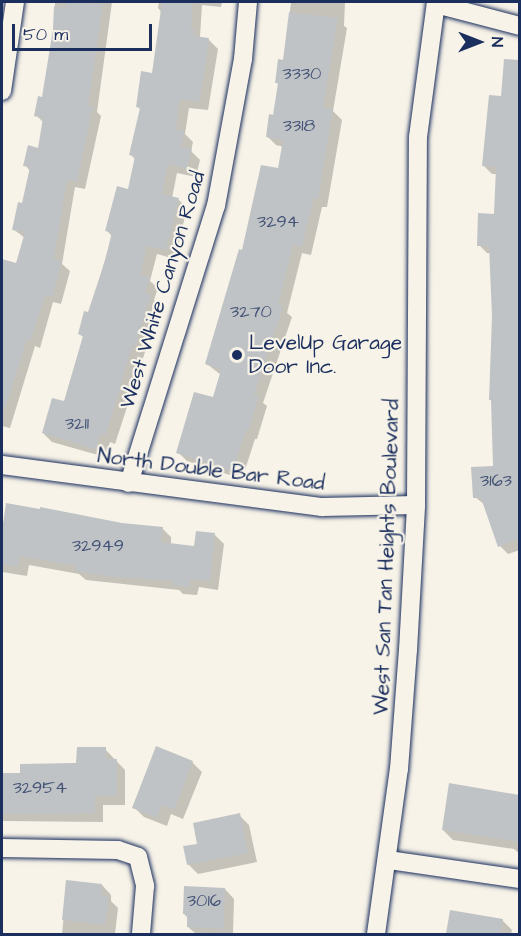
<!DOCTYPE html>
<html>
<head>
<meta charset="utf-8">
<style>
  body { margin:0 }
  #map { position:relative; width:521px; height:936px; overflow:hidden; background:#f7f3e8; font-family:"Architects Daughter",sans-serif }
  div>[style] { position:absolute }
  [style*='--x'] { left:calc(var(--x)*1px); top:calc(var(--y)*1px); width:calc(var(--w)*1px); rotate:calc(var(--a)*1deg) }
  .shadow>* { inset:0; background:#0003 }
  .building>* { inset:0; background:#c0c3c5 }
  .roads { filter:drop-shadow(0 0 2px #1b2f5e) drop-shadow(0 0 2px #1b2f5e) }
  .minor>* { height:18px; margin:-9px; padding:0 9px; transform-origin:9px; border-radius:9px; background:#f7f3e8 }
  .dots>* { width:16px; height:16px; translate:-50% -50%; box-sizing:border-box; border:3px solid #f7f3e8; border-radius:50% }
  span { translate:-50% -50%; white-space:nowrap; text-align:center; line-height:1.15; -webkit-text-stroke:4.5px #f7f3e8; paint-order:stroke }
  .number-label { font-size:18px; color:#445478 }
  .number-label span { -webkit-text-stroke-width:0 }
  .street-label { font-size:21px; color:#1b2f5e }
  .poi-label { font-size:21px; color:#1b2f5e }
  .left { translate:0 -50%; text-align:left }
  .frame { position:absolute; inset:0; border:3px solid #1b2f5e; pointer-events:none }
  .north { position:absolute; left:449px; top:12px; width:60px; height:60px; -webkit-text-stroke:4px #f7f3e8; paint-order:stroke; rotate:90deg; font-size:16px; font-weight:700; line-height:24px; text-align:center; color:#1b2f5e }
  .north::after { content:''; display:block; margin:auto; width:21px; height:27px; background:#1b2f5e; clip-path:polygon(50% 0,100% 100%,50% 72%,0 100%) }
  .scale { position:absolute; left:12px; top:24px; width:140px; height:27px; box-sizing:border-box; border:3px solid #1b2f5e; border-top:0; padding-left:8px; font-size:18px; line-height:21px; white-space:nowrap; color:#1b2f5e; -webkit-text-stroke:4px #f7f3e8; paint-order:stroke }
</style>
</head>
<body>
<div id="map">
  <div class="shadow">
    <i style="clip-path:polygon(55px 2px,112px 2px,97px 112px,101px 116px,85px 189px,75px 187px,62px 264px,70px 271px,61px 304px,53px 302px,40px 348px,35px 346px,10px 428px,2px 426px,2px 260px,17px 265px,25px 238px,13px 229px,23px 204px,30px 171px,25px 165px,39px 149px,44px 123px,36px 115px,44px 99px,55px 29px)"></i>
    <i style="clip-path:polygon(159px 2px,222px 2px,221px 7px,202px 5px,200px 37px,209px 40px,218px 49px,208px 110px,189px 108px,185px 134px,193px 142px,191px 151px,200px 160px,196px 177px,177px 173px,172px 198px,178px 199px,187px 208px,175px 259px,157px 254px,150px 281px,158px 288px,154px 300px,160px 306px,115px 444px,110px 442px,105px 457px,52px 442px,43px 433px,65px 403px,84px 338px,80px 334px,89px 314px,112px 236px,106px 230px,129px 191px,135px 159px,130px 154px,141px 110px,138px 107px,153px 75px,162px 13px,158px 8px)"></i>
    <i style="clip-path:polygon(291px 2px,345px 2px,344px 26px,347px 28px,333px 111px,342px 120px,327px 207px,322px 207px,311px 255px,302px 253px,287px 313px,292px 317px,263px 403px,267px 406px,257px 439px,255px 439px,242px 479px,187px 461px,178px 452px,214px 399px,221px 375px,207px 364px,243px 252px,279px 170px,284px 147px,276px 145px,267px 136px,274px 117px,280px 86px,276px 82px,284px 61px)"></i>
    <i style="clip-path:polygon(505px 61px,520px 62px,520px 550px,508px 554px,500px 546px,485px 505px,475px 497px,494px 467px,493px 402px,491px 400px,493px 316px,491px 253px,487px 253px,479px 245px,496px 215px,497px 174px,492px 174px,484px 166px,502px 98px)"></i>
    <i style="clip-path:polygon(2px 523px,121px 524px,162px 528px,171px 537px,171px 545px,195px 548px,215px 535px,224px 544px,218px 590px,199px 587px,197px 595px,183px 594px,179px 590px,86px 580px,79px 574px,29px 565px,27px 576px,2px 572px)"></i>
    <i style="clip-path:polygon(105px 749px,125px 770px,125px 805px,103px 805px,103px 822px,2px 821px,2px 775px,22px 775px,78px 765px)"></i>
    <i style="clip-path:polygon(192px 762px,202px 772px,183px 819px,171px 814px,167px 826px,144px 817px,134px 807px)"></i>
    <i style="clip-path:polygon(519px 788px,520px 854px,514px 849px,453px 840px,443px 830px,518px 797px)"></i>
    <i style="clip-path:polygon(239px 815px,249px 825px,257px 862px,198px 874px,188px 864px,198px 845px)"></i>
    <i style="clip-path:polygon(67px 882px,102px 885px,111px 895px,111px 901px,118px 908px,115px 934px,62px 934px)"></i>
    <i style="clip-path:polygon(225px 889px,234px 899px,233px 934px,196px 934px,188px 927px,188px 918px,184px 914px)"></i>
    <i style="clip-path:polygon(451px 912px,502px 920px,512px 930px,511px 934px,447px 934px)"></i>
  </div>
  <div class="building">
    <i style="clip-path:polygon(66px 2px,103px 4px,88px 106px,93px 106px,77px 182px,67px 180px,54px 259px,62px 261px,52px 297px,45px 295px,31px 340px,27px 339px,5px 409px,2px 409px,2px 259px,16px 263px,25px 232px,12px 230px,18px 202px,22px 203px,30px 167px,23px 166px,28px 145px,38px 148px,43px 118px,34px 116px,38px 96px,42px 97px,53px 29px,54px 6px,65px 8px)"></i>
    <i style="clip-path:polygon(162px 2px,193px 2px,191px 29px,195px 30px,194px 36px,209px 38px,206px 63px,199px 102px,180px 99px,176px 129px,185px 131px,181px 147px,192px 149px,187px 169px,168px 164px,162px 194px,179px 198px,166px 250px,147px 246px,140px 275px,150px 278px,145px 293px,151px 295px,135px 347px,132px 346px,106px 435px,100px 434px,96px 449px,42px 433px,52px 398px,64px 401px,83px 336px,78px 334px,84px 311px,88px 312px,105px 261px,112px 232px,105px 231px,117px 186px,128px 189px,135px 156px,129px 155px,140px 108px,136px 107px,141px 71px,152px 73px)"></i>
    <i style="clip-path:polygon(289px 12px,338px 18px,323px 108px,333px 109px,318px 199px,314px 198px,302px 247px,293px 245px,278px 305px,283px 307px,254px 395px,259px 396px,248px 431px,246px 430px,233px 471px,176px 453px,194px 392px,213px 397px,221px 370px,205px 364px,239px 249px,242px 250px,261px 165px,278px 168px,283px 140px,266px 137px,269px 114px,273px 115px,278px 83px,275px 83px,278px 59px,283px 60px)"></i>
    <i style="clip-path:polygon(504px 59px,519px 60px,519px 539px,498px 547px,481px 498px,473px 498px,471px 467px,493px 466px,491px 400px,489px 400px,492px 316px,489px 246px,477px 246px,478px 213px,494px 214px,496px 167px,482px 166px,489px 95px,501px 96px)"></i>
    <i style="clip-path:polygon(6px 503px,40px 509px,40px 507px,122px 523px,163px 527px,161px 542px,194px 546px,196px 531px,215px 533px,210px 581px,190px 579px,189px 587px,172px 585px,173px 581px,113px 577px,75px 571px,76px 566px,20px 556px,18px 567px,2px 564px,2px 531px)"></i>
    <i style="clip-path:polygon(156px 746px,193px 761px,174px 810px,162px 805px,157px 818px,132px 808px)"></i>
    <i style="clip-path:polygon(77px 747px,106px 747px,106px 759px,117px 759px,117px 796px,95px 796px,95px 813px,2px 814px,2px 773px,20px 773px,20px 764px,76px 763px)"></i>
    <i style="clip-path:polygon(449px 783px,519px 795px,519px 842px,442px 830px)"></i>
    <i style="clip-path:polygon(240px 813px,248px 853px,187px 865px,183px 846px,197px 844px,193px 823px)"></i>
    <i style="clip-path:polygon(66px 880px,102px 884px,101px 896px,109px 897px,105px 925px,62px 920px)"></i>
    <i style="clip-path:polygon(184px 886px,225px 888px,224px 929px,187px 927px,187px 914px,183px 914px)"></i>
    <i style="clip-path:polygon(450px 910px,503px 919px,500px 934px,446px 934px)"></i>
  </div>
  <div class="roads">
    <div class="minor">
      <i style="--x:436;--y:4;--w:87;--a:14.7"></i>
      <i style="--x:2;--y:91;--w:90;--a:-81.7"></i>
      <i style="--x:2;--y:465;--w:323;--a:7.5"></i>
      <i style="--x:322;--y:507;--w:94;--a:-1.2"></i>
      <i style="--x:129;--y:483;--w:290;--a:-72.6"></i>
      <i style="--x:216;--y:206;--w:149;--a:-79.6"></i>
      <i style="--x:243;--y:59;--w:57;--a:-85"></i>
      <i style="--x:2;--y:848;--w:116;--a:1"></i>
      <i style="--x:118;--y:850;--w:21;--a:19"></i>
      <i style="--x:138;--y:857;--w:30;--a:76"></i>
      <i style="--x:145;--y:886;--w:48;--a:94.8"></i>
      <i style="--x:388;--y:860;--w:133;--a:8.2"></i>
      <i style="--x:376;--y:934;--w:167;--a:-82.1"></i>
      <i style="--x:399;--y:769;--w:119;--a:-85.7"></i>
      <i style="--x:408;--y:650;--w:145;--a:-86.8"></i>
      <i style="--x:416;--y:505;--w:368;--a:-89.7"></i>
      <i style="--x:418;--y:137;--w:136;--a:-82.4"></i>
    </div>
  </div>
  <div class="dots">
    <i style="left:237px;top:355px;background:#1b2f5e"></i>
  </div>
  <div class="number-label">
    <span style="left:302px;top:74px">3330</span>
    <span style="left:299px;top:126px">3318</span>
    <span style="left:278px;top:222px">3294</span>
    <span style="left:251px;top:312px">3270</span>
    <span style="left:77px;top:424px">3211</span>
    <span style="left:496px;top:481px">3163</span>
    <span style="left:98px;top:546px">32949</span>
    <span style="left:40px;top:788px">32954</span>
    <span style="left:204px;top:901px">3016</span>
  </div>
  <div class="street-label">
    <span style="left:163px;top:290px;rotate:-73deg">West White Canyon Road</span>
    <span style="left:211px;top:470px;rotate:7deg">North Double Bar Road</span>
    <span style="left:387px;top:557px;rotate:-88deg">West San Tan Heights Boulevard</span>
  </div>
  <div class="poi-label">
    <span class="left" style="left:249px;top:355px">LevelUp Garage<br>Door Inc.</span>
  </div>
  <div class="frame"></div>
  <div class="north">N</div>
  <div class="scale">50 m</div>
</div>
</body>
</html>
